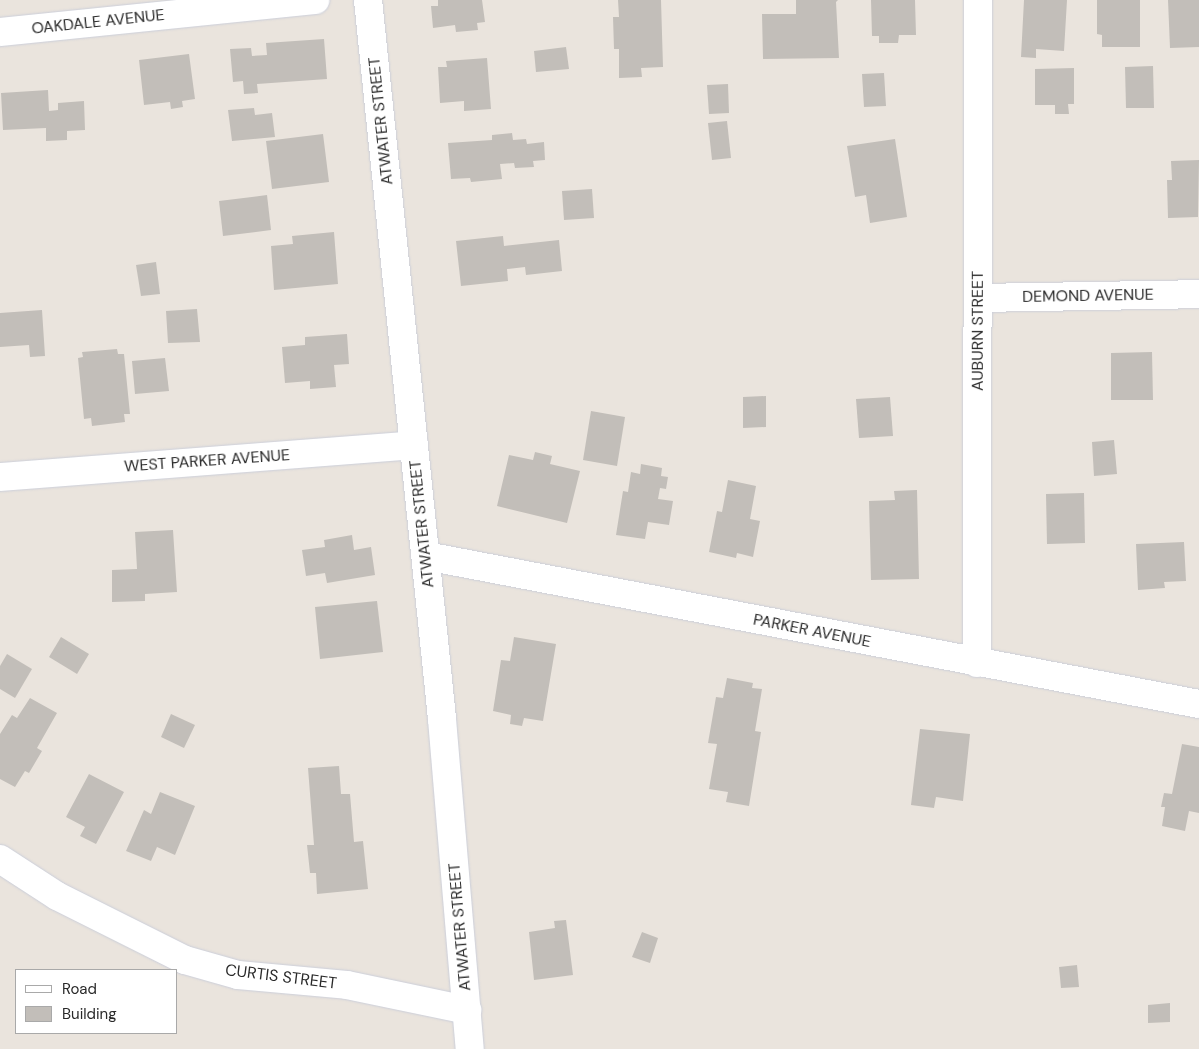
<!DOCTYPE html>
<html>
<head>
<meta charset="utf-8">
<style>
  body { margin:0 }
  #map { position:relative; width:1199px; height:1049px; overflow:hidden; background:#eae4dd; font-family:"DM Sans",sans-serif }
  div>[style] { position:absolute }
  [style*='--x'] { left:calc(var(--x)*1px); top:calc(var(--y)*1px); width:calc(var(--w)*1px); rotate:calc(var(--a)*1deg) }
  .building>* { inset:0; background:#c2beb9 }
  .roads { filter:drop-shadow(0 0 1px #cbced9) drop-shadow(0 0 1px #cbced9) }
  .street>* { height:28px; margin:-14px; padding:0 14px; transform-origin:14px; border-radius:14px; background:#fff }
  span { translate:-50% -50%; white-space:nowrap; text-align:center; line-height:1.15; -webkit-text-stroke:4.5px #fff; paint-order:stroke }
  .street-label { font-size:16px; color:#292929 }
  .legend { position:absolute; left:15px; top:969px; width:162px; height:65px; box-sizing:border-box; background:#fff; border:1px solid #a9a9a9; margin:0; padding:6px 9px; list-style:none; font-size:15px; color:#292929 }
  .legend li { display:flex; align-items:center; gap:10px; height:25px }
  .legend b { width:25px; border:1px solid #a9a9a9 }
</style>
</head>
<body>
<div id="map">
  <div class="building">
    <i style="clip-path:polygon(438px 0,482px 0,485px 22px,477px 23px,478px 30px,456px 32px,455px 25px,433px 28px,431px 6px,438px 6px)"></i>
    <i style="clip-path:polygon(618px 0,661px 0,663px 67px,641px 68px,642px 77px,619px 78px,619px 49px,614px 49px,613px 17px,619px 17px)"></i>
    <i style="clip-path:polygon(796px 0,838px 0,836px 2px,839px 58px,763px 59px,762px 14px,796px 14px)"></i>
    <i style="clip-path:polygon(871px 0,915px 0,916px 35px,899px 35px,898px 43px,879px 43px,879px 36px,872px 36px)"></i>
    <i style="clip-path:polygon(1024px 0,1067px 0,1064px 51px,1036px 49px,1036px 58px,1021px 57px)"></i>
    <i style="clip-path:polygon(1097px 0,1140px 0,1140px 47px,1102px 47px,1102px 35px,1097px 34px)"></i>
    <i style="clip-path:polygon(1168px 0,1199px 0,1199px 47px,1170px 48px)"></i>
    <i style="clip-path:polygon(324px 39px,327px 79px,257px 84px,258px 93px,244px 94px,243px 81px,233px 82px,230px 49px,251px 48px,252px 56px,267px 55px,266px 43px)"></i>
    <i style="clip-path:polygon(566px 47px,569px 69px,536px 72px,534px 51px)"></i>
    <i style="clip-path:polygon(189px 54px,195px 99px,182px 101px,183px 107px,171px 109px,170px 102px,144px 105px,139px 60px)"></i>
    <i style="clip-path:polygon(487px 58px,491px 109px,464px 111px,464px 101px,440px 103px,438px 67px,447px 67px,446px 61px)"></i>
    <i style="clip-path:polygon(1153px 66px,1154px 108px,1126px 108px,1125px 67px)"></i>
    <i style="clip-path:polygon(1074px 68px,1074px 104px,1068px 104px,1069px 114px,1055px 114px,1055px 105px,1035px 105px,1035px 69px)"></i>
    <i style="clip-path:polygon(884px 73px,886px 106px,864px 107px,862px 74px)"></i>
    <i style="clip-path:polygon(728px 84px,729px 113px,709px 114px,707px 85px)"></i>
    <i style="clip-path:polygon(48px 90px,49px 111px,58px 110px,58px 103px,84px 101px,85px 130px,67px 131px,67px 140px,46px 141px,46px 128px,3px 130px,1px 93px)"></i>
    <i style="clip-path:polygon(254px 108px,255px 115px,272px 113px,275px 137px,232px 141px,228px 110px)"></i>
    <i style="clip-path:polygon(727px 121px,731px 158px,712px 160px,708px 123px)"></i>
    <i style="clip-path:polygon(512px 133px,513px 140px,526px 139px,527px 144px,544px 142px,545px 160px,533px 161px,534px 167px,515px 168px,514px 163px,500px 164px,502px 179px,471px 182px,470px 178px,451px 179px,448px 143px,492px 140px,492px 135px)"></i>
    <i style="clip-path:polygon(323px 134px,329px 182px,272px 189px,266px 141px)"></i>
    <i style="clip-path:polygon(895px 139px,907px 217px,870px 223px,866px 195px,855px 197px,847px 146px)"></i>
    <i style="clip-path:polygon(1199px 160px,1198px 217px,1168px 218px,1167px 180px,1172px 180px,1171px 161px)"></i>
    <i style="clip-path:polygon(592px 189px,594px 218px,564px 220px,562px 191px)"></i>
    <i style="clip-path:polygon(267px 195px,271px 230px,223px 236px,219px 201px)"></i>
    <i style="clip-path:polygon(334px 232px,338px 284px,274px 290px,271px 246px,293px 244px,292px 236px)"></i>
    <i style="clip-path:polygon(503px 236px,504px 246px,559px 240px,562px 271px,526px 275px,525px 267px,507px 269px,508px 281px,461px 286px,456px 241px)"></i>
    <i style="clip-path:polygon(156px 262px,160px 294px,141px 296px,136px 265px)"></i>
    <i style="clip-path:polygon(197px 309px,200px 342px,168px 343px,166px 311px)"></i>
    <i style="clip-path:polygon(42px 310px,45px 356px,30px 357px,29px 345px,0 347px,0 313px)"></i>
    <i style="clip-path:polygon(347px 334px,349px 364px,334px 365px,336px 387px,310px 389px,310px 381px,285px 383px,282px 347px,305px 345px,305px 337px)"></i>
    <i style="clip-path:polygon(117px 349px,118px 354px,124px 354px,130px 414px,124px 414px,125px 422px,92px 426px,91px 418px,84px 419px,78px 358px,83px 357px,82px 352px)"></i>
    <i style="clip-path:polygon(1152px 352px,1153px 400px,1111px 400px,1111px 353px)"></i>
    <i style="clip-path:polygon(165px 358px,169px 391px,135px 394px,132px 361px)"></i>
    <i style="clip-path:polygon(766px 396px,766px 427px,743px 428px,743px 397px)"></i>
    <i style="clip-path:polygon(890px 397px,893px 436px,859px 438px,856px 399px)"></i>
    <i style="clip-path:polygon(591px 411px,625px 417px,617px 466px,583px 460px)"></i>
    <i style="clip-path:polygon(1114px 440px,1117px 474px,1094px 476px,1092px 442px)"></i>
    <i style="clip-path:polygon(535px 452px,552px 456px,550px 464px,580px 471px,567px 523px,497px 506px,509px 455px,533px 460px)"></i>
    <i style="clip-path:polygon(641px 464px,662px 468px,661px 476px,668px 477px,666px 489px,660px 488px,658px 499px,673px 501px,669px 525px,648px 522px,645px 539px,616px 535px,623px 491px,628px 492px,631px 472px,640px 474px)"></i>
    <i style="clip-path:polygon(728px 480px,756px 486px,750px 519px,760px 521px,753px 557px,737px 553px,736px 558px,709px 552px,717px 511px,722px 512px)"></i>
    <i style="clip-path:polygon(917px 490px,919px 579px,871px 580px,869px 501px,895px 500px,894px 491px)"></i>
    <i style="clip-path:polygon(1084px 493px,1085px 543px,1047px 544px,1046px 494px)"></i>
    <i style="clip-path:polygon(173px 530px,177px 592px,145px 594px,145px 601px,112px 602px,112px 570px,137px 569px,135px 532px)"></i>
    <i style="clip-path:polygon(352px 535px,354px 550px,371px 547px,375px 575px,327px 583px,325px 573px,306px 576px,302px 550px,325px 547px,324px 540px)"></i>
    <i style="clip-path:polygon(1184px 542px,1186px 581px,1164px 582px,1165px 588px,1138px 590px,1136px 544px)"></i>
    <i style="clip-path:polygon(377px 601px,383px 652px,320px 659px,315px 607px)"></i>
    <i style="clip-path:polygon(61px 637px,89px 654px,77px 674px,49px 657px)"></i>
    <i style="clip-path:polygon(514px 637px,556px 644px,543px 721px,524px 718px,522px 726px,510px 724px,511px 715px,493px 711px,501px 660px,510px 661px)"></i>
    <i style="clip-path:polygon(7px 654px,32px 669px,15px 698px,0 689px,0 666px)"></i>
    <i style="clip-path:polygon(727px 678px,753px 683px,752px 688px,762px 689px,755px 731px,761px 732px,749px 806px,726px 802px,728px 792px,709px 789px,717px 744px,708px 743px,716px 697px,723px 698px)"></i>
    <i style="clip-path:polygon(30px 698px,57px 713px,37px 748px,42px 751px,29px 773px,25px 771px,15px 787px,0 779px,0 734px,12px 715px,17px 718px)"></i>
    <i style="clip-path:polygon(171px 714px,195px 725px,184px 748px,161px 737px)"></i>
    <i style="clip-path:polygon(920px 729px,970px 734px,963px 801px,936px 797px,934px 808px,911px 805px)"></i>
    <i style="clip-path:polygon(1182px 744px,1199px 747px,1199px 813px,1189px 811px,1185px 831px,1162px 826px,1165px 807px,1161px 807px,1164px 793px,1172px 794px)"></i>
    <i style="clip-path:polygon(339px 766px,341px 794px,350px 794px,354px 842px,363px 841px,368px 889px,317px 894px,316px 873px,310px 873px,307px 845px,314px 845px,308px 768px)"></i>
    <i style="clip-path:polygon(89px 774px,124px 792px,96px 844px,80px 836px,85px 827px,66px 817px)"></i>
    <i style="clip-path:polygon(160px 792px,195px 806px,175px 855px,157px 847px,151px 861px,126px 851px,144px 810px,151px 814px)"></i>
    <i style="clip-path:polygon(566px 920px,573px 975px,534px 980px,529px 932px,555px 928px,554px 921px)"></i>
    <i style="clip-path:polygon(642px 932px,658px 938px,650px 963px,632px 957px)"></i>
    <i style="clip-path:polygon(1077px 965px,1079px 987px,1061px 988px,1059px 967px)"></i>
    <i style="clip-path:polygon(1170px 1003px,1170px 1022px,1148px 1023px,1148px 1005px)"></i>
  </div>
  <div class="roads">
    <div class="street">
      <i style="--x:368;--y:0;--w:723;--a:84.12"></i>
      <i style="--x:442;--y:719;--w:331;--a:85.2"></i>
      <i style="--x:0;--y:32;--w:317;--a:-5.8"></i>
      <i style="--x:978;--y:298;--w:221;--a:-1"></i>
      <i style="--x:0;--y:477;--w:415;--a:-4.4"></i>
      <i style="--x:426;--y:556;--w:787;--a:10.84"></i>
      <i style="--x:977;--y:663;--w:663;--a:-89.91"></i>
      <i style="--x:0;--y:859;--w:68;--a:33"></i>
      <i style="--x:57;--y:896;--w:143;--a:26.6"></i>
      <i style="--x:185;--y:960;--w:55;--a:15.8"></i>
      <i style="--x:238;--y:975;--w:109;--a:5.2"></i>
      <i style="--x:347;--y:985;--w:123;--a:11.8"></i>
    </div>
  </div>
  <div class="street-label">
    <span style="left:98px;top:22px;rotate:-6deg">OAKDALE AVENUE</span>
    <span style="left:381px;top:121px;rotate:-96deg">ATWATER STREET</span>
    <span style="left:1088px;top:296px;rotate:-1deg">DEMOND AVENUE</span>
    <span style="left:978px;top:331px;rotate:-90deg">AUBURN STREET</span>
    <span style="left:207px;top:461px;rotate:-4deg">WEST PARKER AVENUE</span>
    <span style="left:422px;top:524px;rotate:-96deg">ATWATER STREET</span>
    <span style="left:812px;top:631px;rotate:11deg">PARKER AVENUE</span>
    <span style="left:460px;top:927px;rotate:-95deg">ATWATER STREET</span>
    <span style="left:281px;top:977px;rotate:7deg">CURTIS STREET</span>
  </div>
  <ul class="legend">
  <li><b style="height:6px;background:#fff"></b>Road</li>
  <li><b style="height:14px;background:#c2beb9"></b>Building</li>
  </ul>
</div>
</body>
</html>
